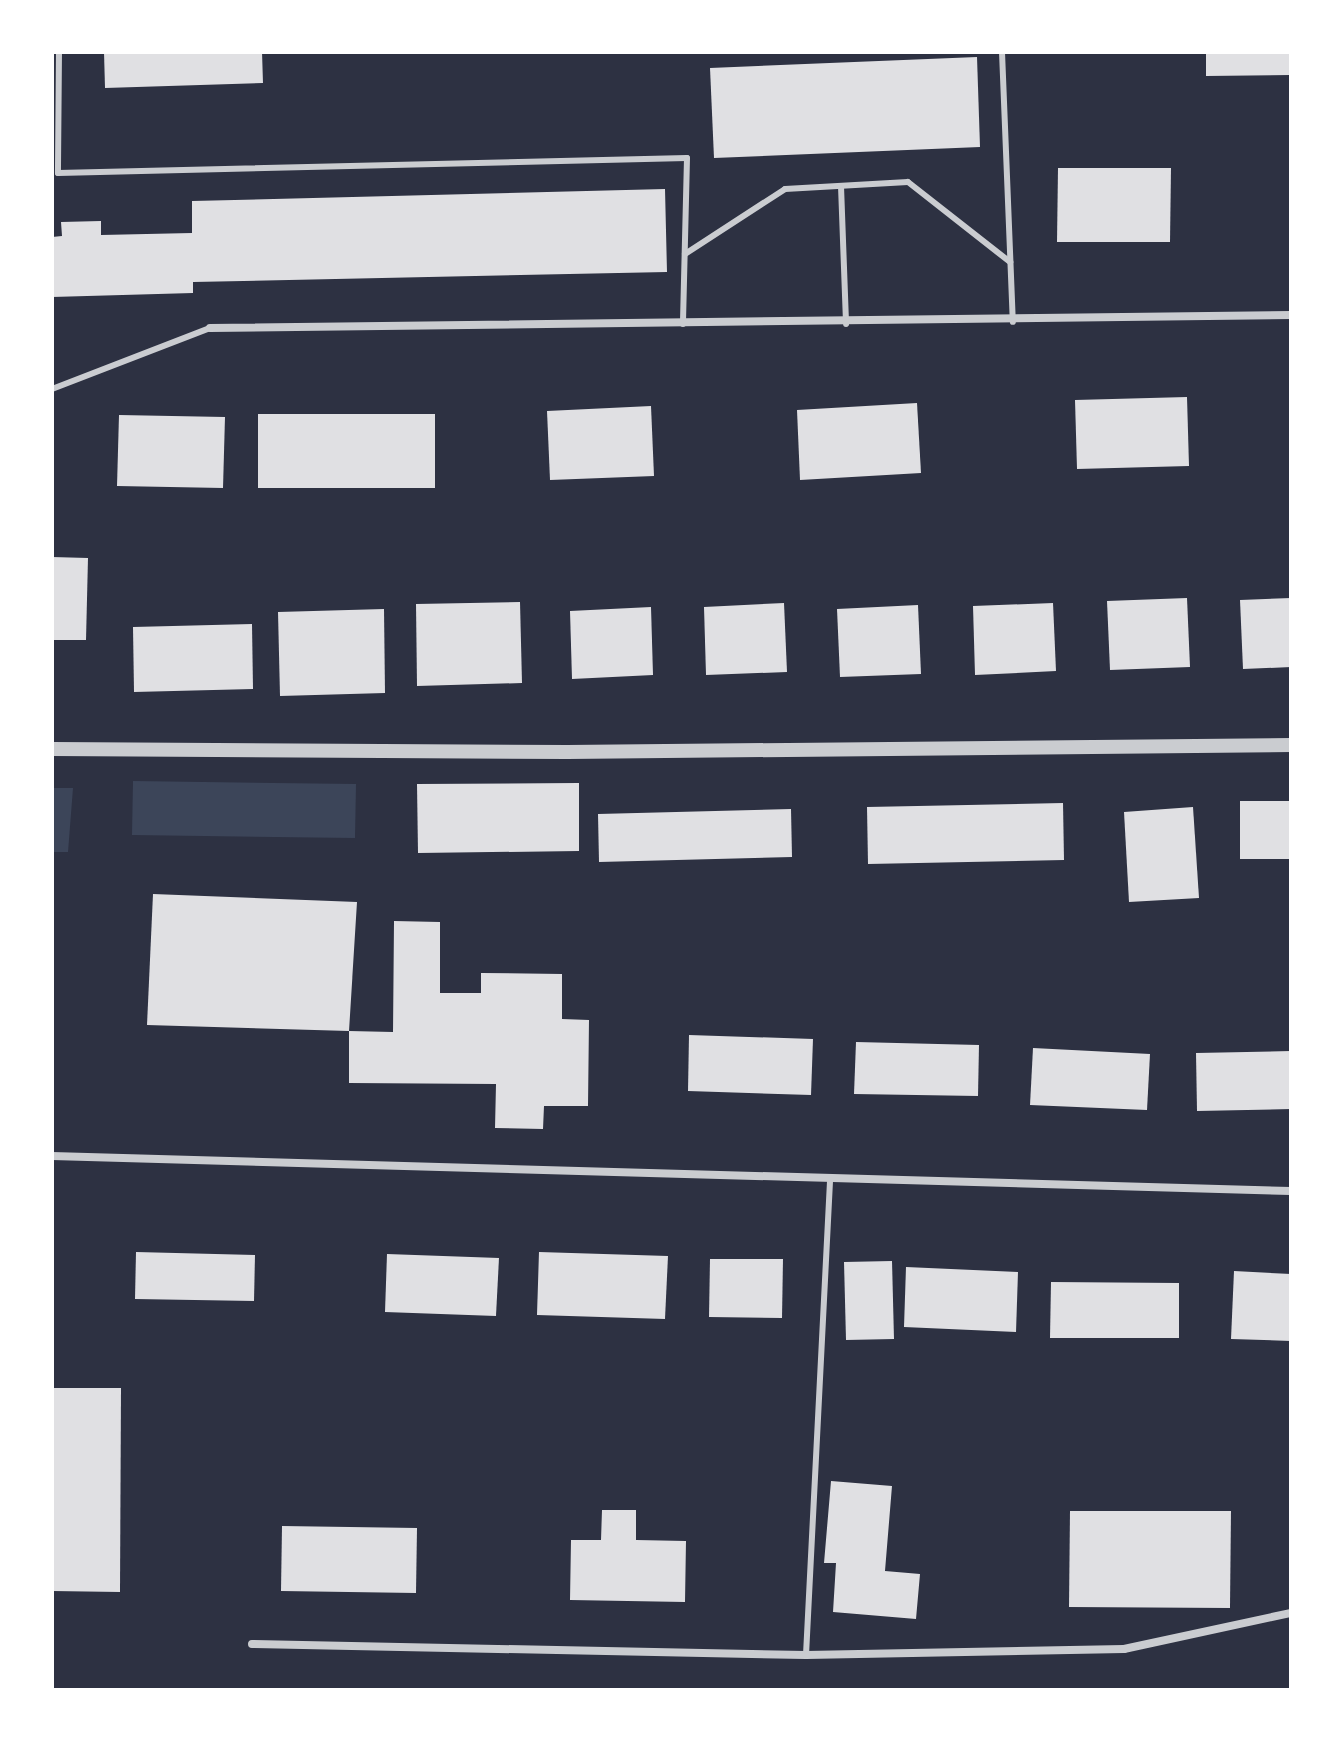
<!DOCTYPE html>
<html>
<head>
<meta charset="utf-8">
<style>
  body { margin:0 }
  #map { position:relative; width:1343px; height:1742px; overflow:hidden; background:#2d3142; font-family:Rubik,sans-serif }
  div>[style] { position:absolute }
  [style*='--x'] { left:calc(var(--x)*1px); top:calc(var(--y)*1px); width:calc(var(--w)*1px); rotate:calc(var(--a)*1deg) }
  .green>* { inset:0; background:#3c4559 }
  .building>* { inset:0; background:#e0e0e3 }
  .service>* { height:6px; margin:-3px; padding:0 3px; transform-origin:3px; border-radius:3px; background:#caccd0 }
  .minor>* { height:8px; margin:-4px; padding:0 4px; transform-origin:4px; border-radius:4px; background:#caccd0 }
  .tertiary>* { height:14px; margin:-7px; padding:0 7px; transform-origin:7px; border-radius:7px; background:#caccd0 }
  span { translate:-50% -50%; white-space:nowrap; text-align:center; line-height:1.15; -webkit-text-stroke:6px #fff; paint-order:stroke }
  .frame { position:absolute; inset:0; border:54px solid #fff; pointer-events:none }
</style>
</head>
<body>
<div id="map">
  <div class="green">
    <i style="clip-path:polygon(133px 781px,356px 784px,355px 838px,132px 835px)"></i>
    <i style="clip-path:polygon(52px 788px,73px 788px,68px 852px,52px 852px)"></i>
  </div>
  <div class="building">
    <i style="clip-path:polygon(104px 52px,262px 52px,263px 83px,105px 88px)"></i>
    <i style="clip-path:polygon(1206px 52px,1290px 52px,1290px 75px,1206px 76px)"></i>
    <i style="clip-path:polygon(977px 57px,980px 147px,714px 158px,710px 68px)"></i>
    <i style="clip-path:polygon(1058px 168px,1171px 168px,1170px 242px,1057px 242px)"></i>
    <i style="clip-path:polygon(665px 189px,667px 272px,193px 282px,193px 293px,52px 297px,52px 237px,62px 236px,61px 222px,101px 221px,101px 235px,192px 233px,192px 201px)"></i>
    <i style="clip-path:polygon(1187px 397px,1189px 466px,1077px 469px,1075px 400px)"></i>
    <i style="clip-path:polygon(917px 403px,921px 473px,800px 480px,797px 410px)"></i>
    <i style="clip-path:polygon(651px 406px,654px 476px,550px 480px,547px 411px)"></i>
    <i style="clip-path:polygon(258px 414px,435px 414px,435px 488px,258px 488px)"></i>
    <i style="clip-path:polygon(119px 415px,225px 417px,223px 488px,117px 486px)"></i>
    <i style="clip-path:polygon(52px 557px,88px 558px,86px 640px,52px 640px)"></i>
    <i style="clip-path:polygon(1187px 598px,1190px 667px,1110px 670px,1107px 601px)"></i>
    <i style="clip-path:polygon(1291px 598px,1291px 667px,1243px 669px,1240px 600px)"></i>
    <i style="clip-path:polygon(520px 602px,522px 683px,417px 686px,416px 604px)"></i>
    <i style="clip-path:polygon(784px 603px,787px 672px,706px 675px,704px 607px)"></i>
    <i style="clip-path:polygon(1053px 603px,1056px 671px,975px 675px,973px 606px)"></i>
    <i style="clip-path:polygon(918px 605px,921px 674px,840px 677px,837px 609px)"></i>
    <i style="clip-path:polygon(651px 607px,653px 675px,572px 679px,570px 611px)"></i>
    <i style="clip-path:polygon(384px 609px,385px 693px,280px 696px,278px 612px)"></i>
    <i style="clip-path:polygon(252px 624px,253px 689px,134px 692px,133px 627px)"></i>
    <i style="clip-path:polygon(579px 783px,579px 851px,418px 853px,417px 784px)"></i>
    <i style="clip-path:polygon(1240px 801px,1291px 801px,1291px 859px,1240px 859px)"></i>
    <i style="clip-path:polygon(1063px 803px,1064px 860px,868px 864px,867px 807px)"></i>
    <i style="clip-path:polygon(1193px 807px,1199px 898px,1129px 902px,1124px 812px)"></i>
    <i style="clip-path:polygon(791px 809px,792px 857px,599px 862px,598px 814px)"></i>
    <i style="clip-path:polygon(153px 894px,357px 902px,349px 1031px,147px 1025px)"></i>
    <i style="clip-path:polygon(394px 921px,440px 922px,440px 993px,481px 993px,481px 973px,562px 974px,562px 1019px,589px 1020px,588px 1106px,544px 1106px,543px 1129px,495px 1128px,496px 1084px,349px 1083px,349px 1031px,393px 1032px)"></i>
    <i style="clip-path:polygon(689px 1035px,813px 1039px,811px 1095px,688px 1091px)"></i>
    <i style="clip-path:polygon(856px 1042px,979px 1045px,978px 1096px,854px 1094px)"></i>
    <i style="clip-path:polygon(1033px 1048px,1150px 1054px,1147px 1110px,1030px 1105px)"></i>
    <i style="clip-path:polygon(1291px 1051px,1291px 1109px,1197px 1111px,1196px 1053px)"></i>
    <i style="clip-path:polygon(136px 1252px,255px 1255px,254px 1301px,135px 1299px)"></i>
    <i style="clip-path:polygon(539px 1252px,668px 1256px,665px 1319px,537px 1315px)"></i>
    <i style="clip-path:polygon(387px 1254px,499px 1258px,496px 1316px,385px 1312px)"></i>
    <i style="clip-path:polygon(710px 1259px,783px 1259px,782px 1318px,709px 1317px)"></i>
    <i style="clip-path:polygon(892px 1261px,894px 1339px,846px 1340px,844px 1262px)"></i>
    <i style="clip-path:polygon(906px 1267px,1018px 1272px,1016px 1332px,904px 1327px)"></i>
    <i style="clip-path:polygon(1234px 1271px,1291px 1274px,1291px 1341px,1231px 1339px)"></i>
    <i style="clip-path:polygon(1051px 1282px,1179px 1283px,1179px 1338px,1050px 1338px)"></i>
    <i style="clip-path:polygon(52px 1388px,121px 1388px,120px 1592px,52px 1591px)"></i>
    <i style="clip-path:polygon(831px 1481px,892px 1486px,885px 1571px,920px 1574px,916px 1619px,833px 1612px,836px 1563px,824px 1563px)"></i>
    <i style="clip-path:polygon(602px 1510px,636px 1510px,636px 1540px,686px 1541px,685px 1602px,570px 1600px,571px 1540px,601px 1540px)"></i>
    <i style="clip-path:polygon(1070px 1511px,1231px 1511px,1230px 1608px,1069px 1607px)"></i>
    <i style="clip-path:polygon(282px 1526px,417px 1528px,416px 1593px,281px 1591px)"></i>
  </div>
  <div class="service">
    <i style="--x:59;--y:52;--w:121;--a:90.5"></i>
    <i style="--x:58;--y:173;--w:629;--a:-1.37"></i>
    <i style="--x:687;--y:158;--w:166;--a:91.4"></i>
    <i style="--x:1002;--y:52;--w:270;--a:87.7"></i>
    <i style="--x:841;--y:186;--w:138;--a:87.9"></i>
    <i style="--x:685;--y:254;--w:119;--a:-33"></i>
    <i style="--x:785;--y:189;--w:123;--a:-3.3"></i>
    <i style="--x:908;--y:182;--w:130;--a:38.1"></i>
    <i style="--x:52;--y:389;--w:169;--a:-21.1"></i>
    <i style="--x:806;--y:1655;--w:477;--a:-87.1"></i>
  </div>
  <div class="minor">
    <i style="--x:210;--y:328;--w:1081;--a:-0.69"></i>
    <i style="--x:52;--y:1156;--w:1239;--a:1.62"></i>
    <i style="--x:252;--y:1644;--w:554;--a:1.14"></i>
    <i style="--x:806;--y:1655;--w:318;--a:-1.1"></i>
    <i style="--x:1124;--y:1649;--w:171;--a:-12.2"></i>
  </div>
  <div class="tertiary">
    <i style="--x:52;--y:749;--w:515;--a:0.33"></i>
    <i style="--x:567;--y:752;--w:724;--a:-0.55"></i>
  </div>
  <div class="frame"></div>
</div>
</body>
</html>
